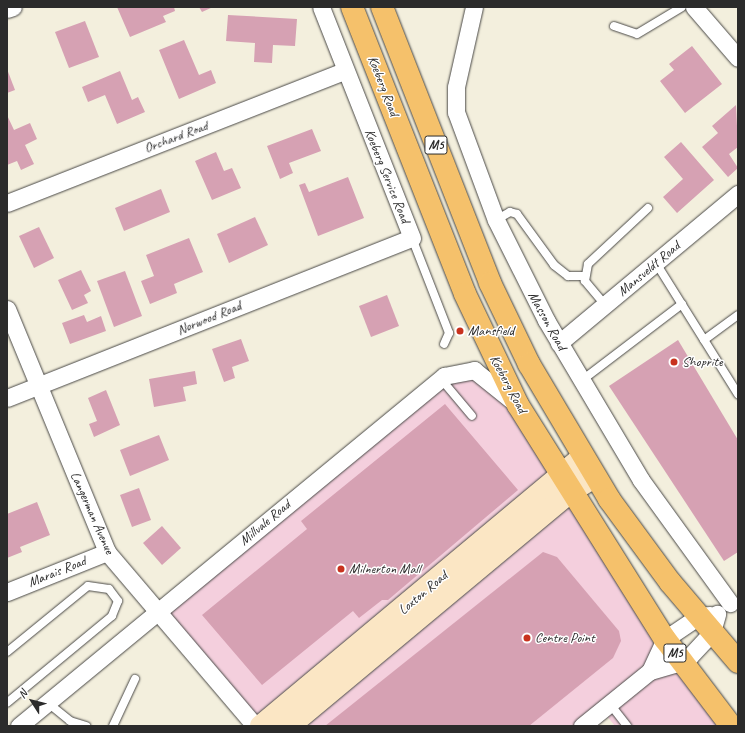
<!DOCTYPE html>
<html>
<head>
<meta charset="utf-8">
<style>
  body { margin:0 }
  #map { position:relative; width:745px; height:733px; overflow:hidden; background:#f3efdd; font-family:Caveat,sans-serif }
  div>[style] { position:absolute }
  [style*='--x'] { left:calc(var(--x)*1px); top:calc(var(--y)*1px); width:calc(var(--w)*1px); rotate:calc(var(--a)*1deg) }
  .built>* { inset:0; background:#f4cfdd }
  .building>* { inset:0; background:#d6a1b3 }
  .roads { filter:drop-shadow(0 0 1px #494846) drop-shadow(0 0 1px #494846) }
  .lane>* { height:8px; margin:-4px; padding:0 4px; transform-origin:4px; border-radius:4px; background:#fff }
  .street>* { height:17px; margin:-8.5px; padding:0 8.5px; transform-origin:8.5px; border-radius:8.5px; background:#fff }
  .secondary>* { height:22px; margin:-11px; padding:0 11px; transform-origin:11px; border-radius:11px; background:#fbe6c4 }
  .primary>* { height:22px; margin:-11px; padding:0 11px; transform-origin:11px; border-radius:11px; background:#f5c16b }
  .dots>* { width:11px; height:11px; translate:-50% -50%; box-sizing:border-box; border:2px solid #fff; border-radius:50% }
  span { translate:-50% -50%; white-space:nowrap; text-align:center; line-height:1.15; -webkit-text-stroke:3px #fff; paint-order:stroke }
  .shield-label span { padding:1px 3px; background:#fff; border:1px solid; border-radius:3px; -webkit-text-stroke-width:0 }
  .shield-label { font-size:13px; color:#2b2b2b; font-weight:700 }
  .street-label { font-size:14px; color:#2b2b2b }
  .poi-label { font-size:14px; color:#2b2b2b }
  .left { translate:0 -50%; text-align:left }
  .frame { position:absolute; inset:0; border:8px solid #2b2b2b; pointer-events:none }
  .north { position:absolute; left:12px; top:681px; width:40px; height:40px; -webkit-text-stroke:3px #fff; paint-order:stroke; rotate:306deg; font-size:11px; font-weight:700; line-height:16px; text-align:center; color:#2b2b2b }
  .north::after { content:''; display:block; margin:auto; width:14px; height:18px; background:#2b2b2b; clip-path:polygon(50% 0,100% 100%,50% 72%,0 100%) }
</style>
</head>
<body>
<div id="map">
  <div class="built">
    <i style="clip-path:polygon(482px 375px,559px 474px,261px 726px,159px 612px,441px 379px)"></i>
    <i style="clip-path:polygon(570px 492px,731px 726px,615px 726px,602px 710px,582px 726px,289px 726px)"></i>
  </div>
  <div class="building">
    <i style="clip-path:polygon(117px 7px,174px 7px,175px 11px,163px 16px,166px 22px,130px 37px)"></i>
    <i style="clip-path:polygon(199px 7px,213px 7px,202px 12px)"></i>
    <i style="clip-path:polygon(228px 15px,297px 19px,295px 46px,273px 45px,272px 63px,254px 62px,255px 43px,226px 41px)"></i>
    <i style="clip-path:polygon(85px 21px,99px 57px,69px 68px,55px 32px)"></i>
    <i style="clip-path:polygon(184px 40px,199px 75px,211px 70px,216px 83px,179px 99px,159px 50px)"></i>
    <i style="clip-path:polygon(692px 46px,722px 84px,685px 113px,660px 81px,674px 70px,669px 64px)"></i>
    <i style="clip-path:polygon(7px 69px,15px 90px,7px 93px)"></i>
    <i style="clip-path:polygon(120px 71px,132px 100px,138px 97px,145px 112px,117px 124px,105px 95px,88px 102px,82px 87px)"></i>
    <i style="clip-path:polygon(736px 105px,738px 147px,729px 154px,738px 168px,728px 177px,702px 147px,718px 133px,712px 126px)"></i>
    <i style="clip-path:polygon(7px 115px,14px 130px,30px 123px,37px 139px,25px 145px,34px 164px,21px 170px,17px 161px,7px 165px)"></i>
    <i style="clip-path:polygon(312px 129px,321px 151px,289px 163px,293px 173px,280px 179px,267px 146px)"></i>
    <i style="clip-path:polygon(681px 142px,714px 180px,677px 213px,663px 197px,683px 179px,664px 157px)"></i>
    <i style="clip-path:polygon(216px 152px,224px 171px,232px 168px,241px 188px,212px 200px,195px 161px)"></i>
    <i style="clip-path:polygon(348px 177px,364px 218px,318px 236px,299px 185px,305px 183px,309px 192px)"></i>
    <i style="clip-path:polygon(161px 189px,170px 212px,124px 231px,115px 208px)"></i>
    <i style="clip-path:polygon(255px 217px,268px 245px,229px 263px,217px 234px)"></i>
    <i style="clip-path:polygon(39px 227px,54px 258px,34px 268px,19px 236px)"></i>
    <i style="clip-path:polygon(189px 238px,203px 272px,174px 284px,177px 293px,150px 304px,141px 281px,154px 276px,146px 255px)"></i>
    <i style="clip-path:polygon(81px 270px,91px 291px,84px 295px,88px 303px,72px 310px,58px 280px)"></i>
    <i style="clip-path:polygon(125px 271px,142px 316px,114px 327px,97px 281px)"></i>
    <i style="clip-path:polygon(387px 295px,399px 326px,371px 337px,359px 306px)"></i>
    <i style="clip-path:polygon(84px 315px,87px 322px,101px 316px,106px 331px,70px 344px,62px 323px)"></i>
    <i style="clip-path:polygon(241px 339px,249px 361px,232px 367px,235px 378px,224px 382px,212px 349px)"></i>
    <i style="clip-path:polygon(678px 340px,738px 440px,738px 552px,724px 561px,609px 386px)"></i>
    <i style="clip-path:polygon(195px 371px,197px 384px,183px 387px,186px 401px,154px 407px,149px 379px)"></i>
    <i style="clip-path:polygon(106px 390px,120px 425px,94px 437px,89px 424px,97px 421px,88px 398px)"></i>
    <i style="clip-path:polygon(445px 404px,518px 490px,388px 600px,382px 600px,359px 618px,353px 611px,262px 685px,202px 615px,307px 529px,301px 521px)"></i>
    <i style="clip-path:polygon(159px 435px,169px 460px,130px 476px,120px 450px)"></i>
    <i style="clip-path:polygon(139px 488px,151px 520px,132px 527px,120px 495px)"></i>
    <i style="clip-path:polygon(37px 502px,50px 535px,20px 547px,22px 552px,7px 558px,7px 514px)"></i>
    <i style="clip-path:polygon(162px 526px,181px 548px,162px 565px,143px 543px)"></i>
    <i style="clip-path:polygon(543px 552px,557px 557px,619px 631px,621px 641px,613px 658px,529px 726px,325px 726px)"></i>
  </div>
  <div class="roads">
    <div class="lane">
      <i style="--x:614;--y:26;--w:24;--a:19"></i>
      <i style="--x:637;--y:34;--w:52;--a:-31"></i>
      <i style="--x:496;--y:220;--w:16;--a:-30"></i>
      <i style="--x:510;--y:212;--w:7;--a:16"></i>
      <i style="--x:517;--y:214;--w:63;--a:54"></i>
      <i style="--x:554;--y:265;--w:18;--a:38"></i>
      <i style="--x:568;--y:276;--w:17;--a:0"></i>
      <i style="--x:412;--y:238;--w:102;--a:68.7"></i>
      <i style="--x:449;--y:333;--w:12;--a:114"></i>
      <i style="--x:656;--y:263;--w:155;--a:58"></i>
      <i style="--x:606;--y:306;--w:33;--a:-130"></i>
      <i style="--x:585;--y:281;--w:17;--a:-80"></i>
      <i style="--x:588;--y:264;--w:82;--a:-43"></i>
      <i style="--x:704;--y:340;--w:42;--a:-36.3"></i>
      <i style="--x:441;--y:379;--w:48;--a:50"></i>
      <i style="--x:581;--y:381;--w:127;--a:-37.3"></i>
      <i style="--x:7;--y:652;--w:104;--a:-39.2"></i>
      <i style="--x:88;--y:586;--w:21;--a:8"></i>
      <i style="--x:109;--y:589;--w:15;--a:53"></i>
      <i style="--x:118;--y:601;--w:16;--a:112"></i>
      <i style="--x:112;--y:616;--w:136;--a:140.4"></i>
      <i style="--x:48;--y:703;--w:28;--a:39"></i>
      <i style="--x:70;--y:721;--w:17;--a:17"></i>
      <i style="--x:610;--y:704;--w:28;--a:52"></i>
      <i style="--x:113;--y:726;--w:52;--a:-64.9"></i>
    </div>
    <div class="street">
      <i style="--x:474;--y:7;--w:82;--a:102.7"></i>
      <i style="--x:456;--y:87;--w:25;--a:90"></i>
      <i style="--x:456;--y:112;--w:115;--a:69.7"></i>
      <i style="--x:496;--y:220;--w:112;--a:63.4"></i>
      <i style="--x:546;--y:320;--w:186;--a:59.3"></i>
      <i style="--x:641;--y:480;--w:152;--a:54.1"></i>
      <i style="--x:694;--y:7;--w:67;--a:49.2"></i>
      <i style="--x:7;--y:9;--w:6;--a:-18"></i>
      <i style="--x:7;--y:203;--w:362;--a:-21.4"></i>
      <i style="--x:7;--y:309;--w:263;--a:67.6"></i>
      <i style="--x:107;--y:552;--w:228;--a:49.6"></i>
      <i style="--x:559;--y:343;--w:233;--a:-39.8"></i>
      <i style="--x:7;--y:398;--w:435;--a:-21.6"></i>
      <i style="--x:412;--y:238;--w:248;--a:-111.5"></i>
      <i style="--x:7;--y:592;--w:108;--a:-21.8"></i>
      <i style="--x:650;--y:671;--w:35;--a:-65"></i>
      <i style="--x:665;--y:639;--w:41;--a:-34.1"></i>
      <i style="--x:699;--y:616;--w:11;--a:-5"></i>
      <i style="--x:19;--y:726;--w:551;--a:-39.47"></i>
      <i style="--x:444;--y:376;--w:31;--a:-11"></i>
      <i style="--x:474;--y:370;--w:53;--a:38.8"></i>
      <i style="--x:582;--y:726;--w:87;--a:-39"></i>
      <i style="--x:650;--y:671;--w:32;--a:-16"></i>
      <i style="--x:681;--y:662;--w:11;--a:-34"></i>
      <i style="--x:690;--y:656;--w:33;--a:-47"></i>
      <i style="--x:712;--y:632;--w:19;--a:-74"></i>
    </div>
    <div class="secondary">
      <i style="--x:261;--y:726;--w:418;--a:-39.9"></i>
      <i style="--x:289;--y:726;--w:366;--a:-39.8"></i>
      <i style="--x:570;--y:492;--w:28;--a:-32"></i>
    </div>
    <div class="primary">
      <i style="--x:352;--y:7;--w:308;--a:68.5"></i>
      <i style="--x:465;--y:294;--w:123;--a:64.5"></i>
      <i style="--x:518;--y:405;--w:276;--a:57.9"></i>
      <i style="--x:665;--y:639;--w:109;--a:52.8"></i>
      <i style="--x:382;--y:7;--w:296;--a:68.6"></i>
      <i style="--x:490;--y:283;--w:90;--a:64.3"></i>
      <i style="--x:529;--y:364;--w:157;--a:59.3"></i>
      <i style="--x:609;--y:499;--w:103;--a:53.7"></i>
      <i style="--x:670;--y:582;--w:105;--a:49.6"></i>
    </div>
  </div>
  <div class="dots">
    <i style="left:460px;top:331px;background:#c8321e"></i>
    <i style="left:674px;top:362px;background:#c8321e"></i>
    <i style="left:341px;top:569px;background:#c8321e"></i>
    <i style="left:527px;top:638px;background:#c8321e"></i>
  </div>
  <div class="shield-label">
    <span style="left:436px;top:145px">M5</span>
    <span style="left:675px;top:653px">M5</span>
  </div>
  <div class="street-label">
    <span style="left:383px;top:86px;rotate:69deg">Koeberg Road</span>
    <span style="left:176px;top:137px;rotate:-21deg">Orchard Road</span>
    <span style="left:387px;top:176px;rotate:68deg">Koeberg Service Road</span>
    <span style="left:649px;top:269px;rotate:-40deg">Mansveldt Road</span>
    <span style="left:209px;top:318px;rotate:-22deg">Norwood Road</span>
    <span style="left:547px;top:321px;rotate:61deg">Masson Road</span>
    <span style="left:508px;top:384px;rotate:62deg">Koeberg Road</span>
    <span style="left:92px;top:513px;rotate:66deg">Langerman Avenue</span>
    <span style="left:265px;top:523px;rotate:-40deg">Millvale Road</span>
    <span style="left:57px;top:572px;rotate:-22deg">Marais Road</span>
    <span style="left:423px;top:593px;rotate:-40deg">Loxton Road</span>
  </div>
  <div class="poi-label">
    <span class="left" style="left:468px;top:331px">Mansfield</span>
    <span class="left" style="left:682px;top:362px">Shoprite</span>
    <span class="left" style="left:349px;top:569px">Milnerton Mall</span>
    <span class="left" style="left:535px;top:638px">Centre Point</span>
  </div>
  <div class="frame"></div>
  <div class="north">N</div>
</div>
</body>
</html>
